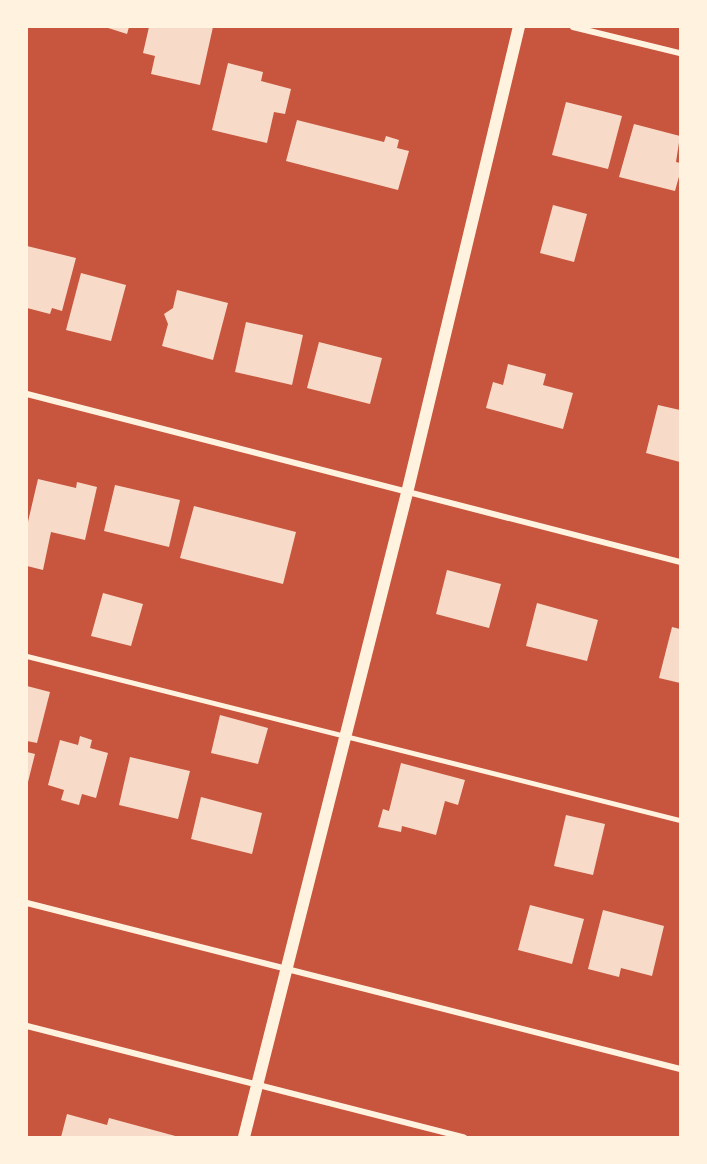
<!DOCTYPE html>
<html>
<head>
<meta charset="utf-8">
<style>
  body { margin:0 }
  #map { position:relative; width:707px; height:1164px; overflow:hidden; background:#c8553d; font-family:Jost,sans-serif }
  div>[style] { position:absolute }
  [style*='--x'] { left:calc(var(--x)*1px); top:calc(var(--y)*1px); width:calc(var(--w)*1px); rotate:calc(var(--a)*1deg) }
  .building>* { inset:0; background:#f7dbc8 }
  .service>* { height:4.5px; margin:-2.25px; padding:0 2.25px; transform-origin:2.25px; border-radius:2.25px; background:#fff3e0 }
  .minor>* { height:6px; margin:-3px; padding:0 3px; transform-origin:3px; border-radius:3px; background:#fff3e0 }
  .secondary>* { height:12px; margin:-6px; padding:0 6px; transform-origin:6px; border-radius:6px; background:#fff3e0 }
  span { translate:-50% -50%; white-space:nowrap; text-align:center; line-height:1.15; -webkit-text-stroke:5px #fff3e0; paint-order:stroke }
  .frame { position:absolute; inset:0; border:28px solid #fff3e0; pointer-events:none }
</style>
</head>
<body>
<div id="map">
  <div class="building">
    <i style="clip-path:polygon(105px 27px,129px 27px,127px 34px)"></i>
    <i style="clip-path:polygon(149px 27px,213px 27px,200px 85px,151px 74px,155px 56px,143px 53px)"></i>
    <i style="clip-path:polygon(228px 63px,263px 72px,261px 81px,291px 89px,285px 114px,274px 112px,267px 143px,212px 130px)"></i>
    <i style="clip-path:polygon(566px 102px,622px 116px,608px 169px,552px 155px)"></i>
    <i style="clip-path:polygon(297px 120px,384px 142px,386px 136px,399px 140px,397px 148px,409px 151px,398px 190px,286px 161px)"></i>
    <i style="clip-path:polygon(634px 124px,680px 136px,676px 162px,680px 163px,680px 173px,675px 191px,619px 177px)"></i>
    <i style="clip-path:polygon(553px 205px,587px 214px,574px 262px,540px 253px)"></i>
    <i style="clip-path:polygon(27px 246px,76px 258px,62px 311px,52px 308px,50px 314px,27px 308px)"></i>
    <i style="clip-path:polygon(81px 273px,126px 285px,111px 341px,66px 330px)"></i>
    <i style="clip-path:polygon(177px 290px,228px 303px,213px 360px,162px 346px,168px 324px,164px 314px,173px 308px)"></i>
    <i style="clip-path:polygon(246px 322px,303px 335px,292px 385px,235px 372px)"></i>
    <i style="clip-path:polygon(319px 342px,382px 358px,370px 404px,307px 388px)"></i>
    <i style="clip-path:polygon(508px 364px,546px 374px,543px 385px,573px 393px,563px 429px,486px 408px,493px 382px,503px 385px)"></i>
    <i style="clip-path:polygon(658px 405px,680px 410px,680px 462px,646px 453px)"></i>
    <i style="clip-path:polygon(38px 479px,76px 488px,77px 482px,97px 487px,85px 540px,51px 532px,43px 570px,27px 566px,27px 526px)"></i>
    <i style="clip-path:polygon(115px 485px,180px 500px,169px 547px,104px 531px)"></i>
    <i style="clip-path:polygon(194px 506px,296px 532px,283px 584px,180px 558px)"></i>
    <i style="clip-path:polygon(447px 570px,501px 584px,489px 628px,436px 614px)"></i>
    <i style="clip-path:polygon(103px 593px,143px 604px,131px 646px,91px 636px)"></i>
    <i style="clip-path:polygon(537px 603px,598px 620px,587px 661px,526px 646px)"></i>
    <i style="clip-path:polygon(672px 627px,680px 629px,680px 683px,659px 678px)"></i>
    <i style="clip-path:polygon(27px 686px,50px 692px,37px 743px,27px 741px)"></i>
    <i style="clip-path:polygon(220px 715px,268px 728px,258px 764px,211px 753px)"></i>
    <i style="clip-path:polygon(80px 736px,92px 740px,90px 748px,108px 753px,96px 798px,82px 794px,79px 805px,61px 800px,64px 790px,48px 785px,60px 740px,78px 745px)"></i>
    <i style="clip-path:polygon(27px 752px,35px 754px,28px 782px,27px 782px)"></i>
    <i style="clip-path:polygon(130px 757px,190px 771px,178px 819px,119px 805px)"></i>
    <i style="clip-path:polygon(401px 763px,465px 780px,458px 805px,445px 801px,436px 835px,402px 826px,401px 832px,378px 827px,383px 809px,389px 811px)"></i>
    <i style="clip-path:polygon(201px 797px,262px 813px,252px 854px,191px 839px)"></i>
    <i style="clip-path:polygon(566px 815px,605px 824px,593px 875px,554px 866px)"></i>
    <i style="clip-path:polygon(530px 905px,584px 919px,572px 964px,518px 950px)"></i>
    <i style="clip-path:polygon(603px 910px,664px 926px,652px 976px,621px 968px,619px 977px,588px 969px)"></i>
    <i style="clip-path:polygon(67px 1114px,107px 1125px,109px 1118px,179px 1137px,61px 1137px)"></i>
  </div>
  <div class="service">
    <i style="--x:27;--y:656;--w:673;--a:14.1"></i>
  </div>
  <div class="minor">
    <i style="--x:573;--y:27;--w:110;--a:13.7"></i>
    <i style="--x:27;--y:394;--w:674;--a:14.43"></i>
    <i style="--x:27;--y:903;--w:674;--a:14.26"></i>
    <i style="--x:27;--y:1026;--w:451;--a:14.3"></i>
  </div>
  <div class="secondary">
    <i style="--x:244;--y:1137;--w:664;--a:-75.8"></i>
    <i style="--x:407;--y:493;--w:479;--a:-76.5"></i>
  </div>
  <div class="frame"></div>
</div>
</body>
</html>
